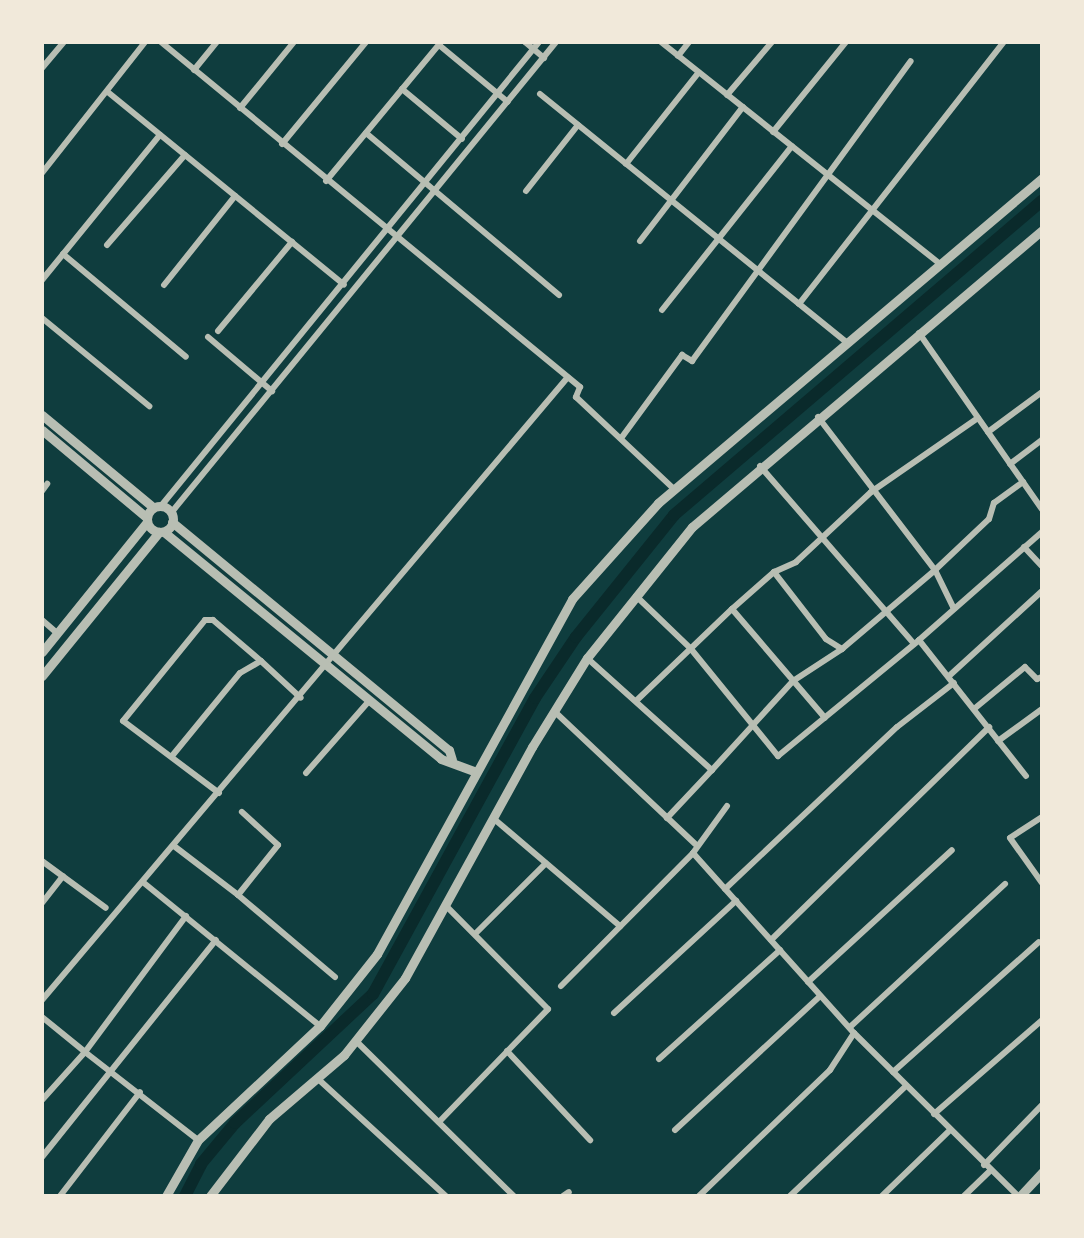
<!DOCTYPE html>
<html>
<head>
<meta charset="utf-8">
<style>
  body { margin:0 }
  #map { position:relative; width:1084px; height:1238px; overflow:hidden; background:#0f3d3e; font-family:Helvetica,sans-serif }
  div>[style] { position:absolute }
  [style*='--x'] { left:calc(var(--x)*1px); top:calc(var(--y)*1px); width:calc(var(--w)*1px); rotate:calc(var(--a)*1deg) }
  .canal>* { height:12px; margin:-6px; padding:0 6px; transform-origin:6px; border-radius:6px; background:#0a2a2b }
  .minor>* { height:6px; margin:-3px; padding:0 3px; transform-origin:3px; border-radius:3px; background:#b8beb3 }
  .tertiary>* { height:9px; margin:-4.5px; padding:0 4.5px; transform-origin:4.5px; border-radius:4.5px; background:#b8beb3 }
  .tertiary>.ring { margin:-4.5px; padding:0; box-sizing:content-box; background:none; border:9px solid #b8beb3; border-radius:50% }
  span { translate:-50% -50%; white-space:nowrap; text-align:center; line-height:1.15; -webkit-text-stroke:4.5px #f1e9da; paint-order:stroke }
  .frame { position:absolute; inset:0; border:44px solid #f1e9da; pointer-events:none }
</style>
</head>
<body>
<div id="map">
  <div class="canal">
    <i style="--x:185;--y:1196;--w:36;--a:-63"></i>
    <i style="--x:201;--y:1164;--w:53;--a:-50.3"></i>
    <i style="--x:235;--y:1123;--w:189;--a:-43.1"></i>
    <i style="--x:373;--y:994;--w:337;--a:-61.3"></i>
    <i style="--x:535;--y:698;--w:73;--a:-56.1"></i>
    <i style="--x:576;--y:637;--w:156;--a:-51.2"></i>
    <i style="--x:674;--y:515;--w:484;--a:-40.5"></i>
  </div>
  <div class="minor">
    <i style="--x:161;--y:42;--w:543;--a:39.47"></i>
    <i style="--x:580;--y:387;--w:11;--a:112"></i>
    <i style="--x:576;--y:397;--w:136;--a:43.2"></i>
    <i style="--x:525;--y:42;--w:25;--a:40"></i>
    <i style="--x:661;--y:42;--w:357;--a:38.5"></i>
    <i style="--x:439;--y:45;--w:89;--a:39.6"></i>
    <i style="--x:678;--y:56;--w:18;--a:-52"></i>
    <i style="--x:42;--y:68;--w:34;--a:-50"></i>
    <i style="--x:194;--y:70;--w:36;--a:-51"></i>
    <i style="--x:402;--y:89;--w:78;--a:39.8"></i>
    <i style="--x:109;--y:93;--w:303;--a:39.2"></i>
    <i style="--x:540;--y:94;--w:395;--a:39"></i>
    <i style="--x:727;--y:95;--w:70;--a:-49.7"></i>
    <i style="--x:240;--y:108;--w:85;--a:-50.7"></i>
    <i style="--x:773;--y:132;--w:116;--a:-51"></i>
    <i style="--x:366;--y:133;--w:252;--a:40"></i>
    <i style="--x:282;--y:144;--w:132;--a:-50.5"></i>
    <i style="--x:626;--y:164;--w:117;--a:-51.6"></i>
    <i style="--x:42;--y:173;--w:167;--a:-51.8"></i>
    <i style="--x:326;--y:181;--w:180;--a:-50.4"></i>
    <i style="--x:526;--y:191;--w:84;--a:-51.8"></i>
    <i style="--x:640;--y:241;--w:169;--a:-52.5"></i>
    <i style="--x:107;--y:245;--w:119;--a:-49.1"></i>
    <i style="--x:63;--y:254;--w:160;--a:39.9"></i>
    <i style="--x:42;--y:280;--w:187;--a:-50.9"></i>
    <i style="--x:164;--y:285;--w:114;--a:-51.4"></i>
    <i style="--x:799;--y:304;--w:333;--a:-52"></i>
    <i style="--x:662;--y:310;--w:209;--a:-51.6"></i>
    <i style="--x:42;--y:318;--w:139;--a:39.4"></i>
    <i style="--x:218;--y:331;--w:116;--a:-50.3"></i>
    <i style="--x:919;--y:333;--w:215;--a:55.1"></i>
    <i style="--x:208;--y:337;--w:84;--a:40.2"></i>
    <i style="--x:818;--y:417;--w:193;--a:52.6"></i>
    <i style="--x:935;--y:570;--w:43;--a:64"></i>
    <i style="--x:988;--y:432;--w:67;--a:-36.5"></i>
    <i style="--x:622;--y:437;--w:102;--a:-53.8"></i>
    <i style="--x:682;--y:355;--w:12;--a:31"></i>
    <i style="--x:692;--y:361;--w:371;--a:-53.9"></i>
    <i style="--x:1010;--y:464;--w:40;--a:-37"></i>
    <i style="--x:760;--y:466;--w:235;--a:49.1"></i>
    <i style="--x:42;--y:491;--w:9;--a:-54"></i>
    <i style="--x:161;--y:506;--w:598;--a:-50.83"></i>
    <i style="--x:171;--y:513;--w:608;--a:-50.74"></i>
    <i style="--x:1024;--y:547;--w:26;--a:47"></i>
    <i style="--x:636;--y:596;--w:76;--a:43.9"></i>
    <i style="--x:691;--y:649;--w:138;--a:50.9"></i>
    <i style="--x:778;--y:756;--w:183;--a:-39.4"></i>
    <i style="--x:732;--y:609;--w:56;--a:-41.4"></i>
    <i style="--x:774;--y:572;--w:24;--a:-24"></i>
    <i style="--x:796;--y:562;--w:103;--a:-43"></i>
    <i style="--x:871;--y:492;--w:130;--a:-34.7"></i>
    <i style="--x:42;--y:620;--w:20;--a:41"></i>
    <i style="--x:842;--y:649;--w:122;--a:-40.3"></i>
    <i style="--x:935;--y:570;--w:74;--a:-43.4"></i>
    <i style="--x:989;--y:519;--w:17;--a:-73"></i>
    <i style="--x:994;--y:503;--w:36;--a:-36"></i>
    <i style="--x:587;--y:658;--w:168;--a:41.9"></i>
    <i style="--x:712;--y:770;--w:66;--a:133.2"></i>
    <i style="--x:949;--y:676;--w:126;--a:-42.4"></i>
    <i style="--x:636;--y:701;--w:133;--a:-43.8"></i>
    <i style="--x:732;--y:609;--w:143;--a:49.5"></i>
    <i style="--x:974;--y:709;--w:66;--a:-39.5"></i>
    <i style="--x:1025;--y:667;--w:17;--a:45"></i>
    <i style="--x:1037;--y:679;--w:5;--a:-22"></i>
    <i style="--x:554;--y:711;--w:194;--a:43.3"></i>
    <i style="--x:998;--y:741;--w:54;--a:-36"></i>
    <i style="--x:172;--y:756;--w:107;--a:-50.7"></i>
    <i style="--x:240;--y:673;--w:24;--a:-30"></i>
    <i style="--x:261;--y:661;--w:54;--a:42.8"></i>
    <i style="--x:712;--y:770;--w:120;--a:-47.7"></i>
    <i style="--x:793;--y:681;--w:59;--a:-33.1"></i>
    <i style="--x:842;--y:649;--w:19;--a:-148"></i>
    <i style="--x:826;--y:639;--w:85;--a:-127.8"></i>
    <i style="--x:306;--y:773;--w:97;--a:-48.8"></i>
    <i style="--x:1026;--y:776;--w:173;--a:-128.2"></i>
    <i style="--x:919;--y:640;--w:164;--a:-41.3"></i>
    <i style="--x:219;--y:793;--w:120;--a:-143.1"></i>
    <i style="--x:123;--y:721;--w:130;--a:-50.9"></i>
    <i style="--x:205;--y:620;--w:8;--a:0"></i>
    <i style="--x:213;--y:620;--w:63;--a:40.5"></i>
    <i style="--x:1042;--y:817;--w:38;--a:147"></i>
    <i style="--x:1010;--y:838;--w:55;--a:54.6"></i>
    <i style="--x:493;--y:818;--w:167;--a:40.4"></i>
    <i style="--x:174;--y:846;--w:81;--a:37.4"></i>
    <i style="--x:238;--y:895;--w:64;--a:-51.3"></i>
    <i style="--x:278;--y:845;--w:49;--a:-137.5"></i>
    <i style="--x:693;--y:853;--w:58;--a:-54.1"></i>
    <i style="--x:42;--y:861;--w:79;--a:36.3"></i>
    <i style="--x:144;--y:883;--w:227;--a:39.1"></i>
    <i style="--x:725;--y:889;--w:236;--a:-43.3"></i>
    <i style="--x:897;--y:727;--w:72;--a:-37.7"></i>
    <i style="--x:238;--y:895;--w:127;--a:40.2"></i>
    <i style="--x:42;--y:903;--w:34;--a:-52"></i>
    <i style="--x:186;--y:916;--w:169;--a:126.6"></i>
    <i style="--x:85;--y:1052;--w:143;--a:37.9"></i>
    <i style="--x:475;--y:934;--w:100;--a:-45"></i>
    <i style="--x:771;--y:940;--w:305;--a:-44.3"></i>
    <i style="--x:808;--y:982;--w:195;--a:-42.5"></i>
    <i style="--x:561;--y:986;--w:187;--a:-45.2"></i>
    <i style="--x:693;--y:853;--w:241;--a:48.2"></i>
    <i style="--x:854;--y:1033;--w:231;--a:44.8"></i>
    <i style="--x:42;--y:1000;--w:815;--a:-49.83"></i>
    <i style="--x:614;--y:1013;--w:166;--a:-42.6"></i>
    <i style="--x:42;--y:1017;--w:55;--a:39.1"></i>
    <i style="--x:85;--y:1052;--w:64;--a:131.9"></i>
    <i style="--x:850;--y:1027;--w:211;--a:-42.7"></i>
    <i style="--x:356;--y:1041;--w:221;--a:44.5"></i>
    <i style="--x:507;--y:1051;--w:122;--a:47"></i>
    <i style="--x:659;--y:1059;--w:163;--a:-42"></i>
    <i style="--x:893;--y:1072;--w:195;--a:-41.7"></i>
    <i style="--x:317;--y:1078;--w:175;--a:42.5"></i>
    <i style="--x:934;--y:1114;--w:143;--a:-41"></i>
    <i style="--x:439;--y:1122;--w:157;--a:-46"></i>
    <i style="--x:548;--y:1009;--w:146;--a:-134.7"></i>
    <i style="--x:675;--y:1130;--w:197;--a:-42.7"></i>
    <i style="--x:42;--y:1157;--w:278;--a:-51.3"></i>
    <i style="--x:984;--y:1165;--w:83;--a:-46"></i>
    <i style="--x:60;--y:1196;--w:131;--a:-52.4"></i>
    <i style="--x:563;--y:1196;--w:7;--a:-34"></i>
    <i style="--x:699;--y:1196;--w:182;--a:-43.9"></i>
    <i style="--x:830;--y:1070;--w:44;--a:-57"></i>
    <i style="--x:790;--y:1196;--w:160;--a:-43.5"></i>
    <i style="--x:882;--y:1196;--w:95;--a:-44.1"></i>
    <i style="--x:964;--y:1196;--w:36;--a:-44"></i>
  </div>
  <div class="tertiary">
    <i style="--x:42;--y:415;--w:144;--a:39.7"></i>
    <i style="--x:42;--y:430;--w:136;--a:39.9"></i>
    <i class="ring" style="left:147px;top:506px;width:17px;height:17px"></i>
    <i style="--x:172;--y:522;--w:359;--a:39.5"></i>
    <i style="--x:449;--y:750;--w:10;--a:73"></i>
    <i style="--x:164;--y:532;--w:358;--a:39.3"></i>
    <i style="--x:441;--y:759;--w:37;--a:20"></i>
    <i style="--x:42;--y:652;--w:167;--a:-51.1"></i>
    <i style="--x:42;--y:676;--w:186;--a:-50.9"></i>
    <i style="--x:166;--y:1196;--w:64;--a:-60.3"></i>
    <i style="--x:198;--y:1140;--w:167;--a:-43.1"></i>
    <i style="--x:320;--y:1026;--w:92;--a:-51.6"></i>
    <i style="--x:377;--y:954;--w:405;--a:-61.2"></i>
    <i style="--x:572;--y:599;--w:129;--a:-48.1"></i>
    <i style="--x:658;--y:503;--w:503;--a:-40.24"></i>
    <i style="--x:210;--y:1196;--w:97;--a:-52.5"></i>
    <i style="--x:269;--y:1119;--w:99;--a:-40.5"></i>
    <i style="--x:344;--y:1055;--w:98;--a:-51.6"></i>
    <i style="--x:405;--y:978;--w:264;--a:-61.2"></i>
    <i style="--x:532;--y:747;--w:105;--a:-58.3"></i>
    <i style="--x:587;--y:658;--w:168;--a:-51.3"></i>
    <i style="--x:692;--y:527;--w:459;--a:-40.3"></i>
    <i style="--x:1020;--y:1196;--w:33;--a:-47"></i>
  </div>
  <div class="frame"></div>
</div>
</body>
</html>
